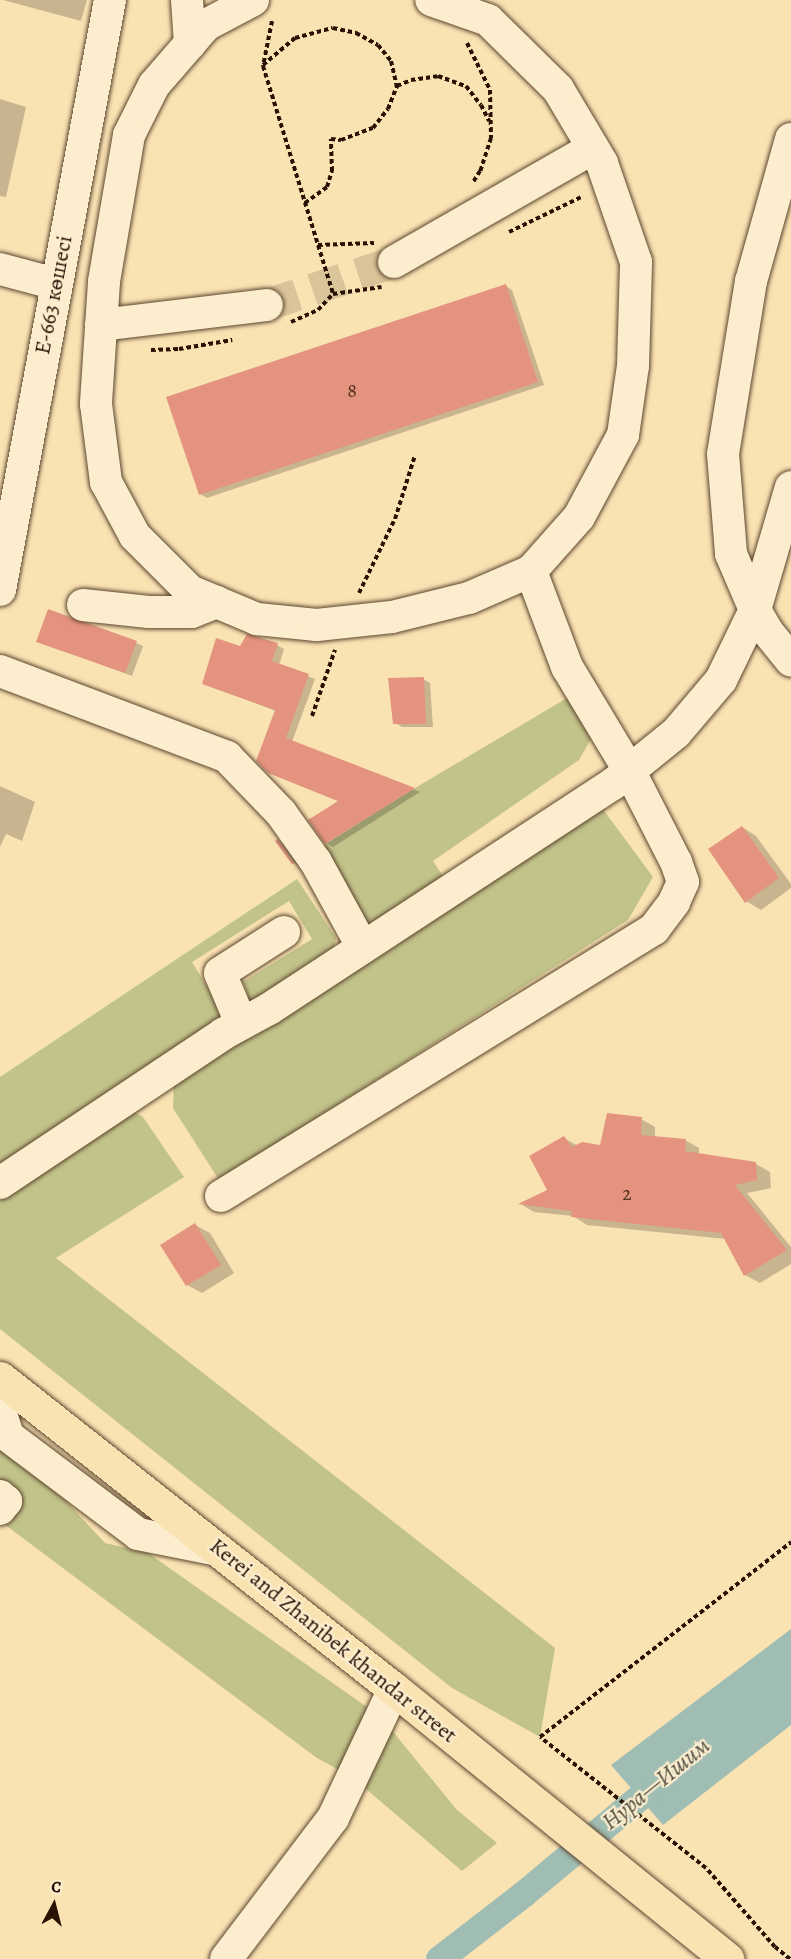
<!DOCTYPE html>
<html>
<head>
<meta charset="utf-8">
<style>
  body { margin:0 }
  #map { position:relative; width:791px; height:1959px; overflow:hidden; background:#fae3b3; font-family:Alegreya,serif }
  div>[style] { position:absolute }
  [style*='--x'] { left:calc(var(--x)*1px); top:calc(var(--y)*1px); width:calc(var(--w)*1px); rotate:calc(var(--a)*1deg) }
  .green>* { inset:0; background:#c2c38a }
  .water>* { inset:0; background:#a0bdb4 }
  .shadow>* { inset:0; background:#0003 }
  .canal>* { height:27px; margin:-13.5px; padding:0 13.5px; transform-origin:13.5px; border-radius:13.5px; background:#a0bdb4 }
  .building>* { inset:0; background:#e4947e }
  .minor-tunnel>* { height:32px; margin-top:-16px; transform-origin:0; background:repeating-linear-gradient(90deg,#dac499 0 32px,transparent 0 48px) }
  .path>* { height:4px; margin-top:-2px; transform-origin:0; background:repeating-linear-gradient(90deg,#271204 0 4.5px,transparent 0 7.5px) }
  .roads { filter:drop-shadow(0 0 2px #5c4630) drop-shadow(0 0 2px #5c4630) }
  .minor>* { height:32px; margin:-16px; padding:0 16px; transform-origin:16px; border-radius:16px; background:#fcedce }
  .major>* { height:33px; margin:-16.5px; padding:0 16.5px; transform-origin:16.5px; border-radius:16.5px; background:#fae3b3 }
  span { translate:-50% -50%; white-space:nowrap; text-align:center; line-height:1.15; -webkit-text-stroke:4.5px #fcedce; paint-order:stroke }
  .number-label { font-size:20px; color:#563222 }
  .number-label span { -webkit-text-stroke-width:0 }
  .street-label { font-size:22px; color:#271204 }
  .water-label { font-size:24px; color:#514e42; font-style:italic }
  .north { position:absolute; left:24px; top:1875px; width:60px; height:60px; -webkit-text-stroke:4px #fcedce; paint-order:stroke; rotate:7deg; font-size:16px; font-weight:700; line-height:24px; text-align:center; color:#271204 }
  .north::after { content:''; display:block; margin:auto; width:21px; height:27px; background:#271204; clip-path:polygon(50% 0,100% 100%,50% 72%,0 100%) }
</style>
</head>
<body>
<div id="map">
  <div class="green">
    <i style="clip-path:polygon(567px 698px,591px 739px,579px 760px,433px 861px,446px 881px,384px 922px,252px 1007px,243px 982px,312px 939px,289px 901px,192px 962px,215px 1000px,223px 1026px,0 1170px,0 1077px,297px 879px,336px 938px,333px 954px,365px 934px,310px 854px,415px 788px)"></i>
    <i style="clip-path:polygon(597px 801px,653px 877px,628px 920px,219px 1180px,173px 1108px,174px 1082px)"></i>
    <i style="clip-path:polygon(133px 1111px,143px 1117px,184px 1177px,56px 1258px,555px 1648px,540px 1737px,452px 1688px,0 1329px,0 1201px)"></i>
    <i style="clip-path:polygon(0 1430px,105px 1543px,148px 1553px,381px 1717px,457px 1810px,497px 1843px,462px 1871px,352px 1777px,317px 1758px,0 1521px)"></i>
  </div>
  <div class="water">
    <i style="clip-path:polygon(791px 1629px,791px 1725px,663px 1825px,611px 1765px)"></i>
  </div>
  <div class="shadow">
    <i style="clip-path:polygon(3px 0,87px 0,81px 21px)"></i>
    <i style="clip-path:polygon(0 99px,26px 107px,6px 197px,0 196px)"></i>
    <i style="clip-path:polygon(506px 286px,512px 290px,544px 385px,207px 498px,200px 494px)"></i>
    <i style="clip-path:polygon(38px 641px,136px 643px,143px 646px,132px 676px)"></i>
    <i style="clip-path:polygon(277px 645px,284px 649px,279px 665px,315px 679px,292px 742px,420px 792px,333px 847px,326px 843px,340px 802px,268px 772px,276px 711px,204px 684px,240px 648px)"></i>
    <i style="clip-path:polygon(423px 679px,430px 683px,433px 727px,402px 727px,395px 723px)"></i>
    <i style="clip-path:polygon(0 786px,35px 802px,22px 841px,6px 834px,0 847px)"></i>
    <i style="clip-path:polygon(742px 827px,756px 836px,791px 884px,791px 888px,761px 910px,746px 901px)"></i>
    <i style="clip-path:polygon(278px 841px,285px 845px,300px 867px,293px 863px)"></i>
    <i style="clip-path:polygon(641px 1119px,655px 1127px,655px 1138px,685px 1140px,699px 1148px,699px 1154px,756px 1164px,770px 1172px,771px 1188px,747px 1193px,791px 1247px,791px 1264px,760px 1283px,745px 1275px,726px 1239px,587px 1225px,573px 1216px,534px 1212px,521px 1204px,549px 1191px,564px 1138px,578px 1146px,602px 1147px)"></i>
    <i style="clip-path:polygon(195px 1225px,210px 1233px,234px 1273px,202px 1293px,187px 1285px)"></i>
  </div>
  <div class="canal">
    <i style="--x:439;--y:1959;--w:106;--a:-37.7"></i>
    <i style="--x:523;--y:1894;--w:186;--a:-39.8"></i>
  </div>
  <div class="building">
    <i style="clip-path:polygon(506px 284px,538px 382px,199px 495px,166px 397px)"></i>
    <i style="clip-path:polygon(48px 609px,137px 641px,125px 673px,36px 642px)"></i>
    <i style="clip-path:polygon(247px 634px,278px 643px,272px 661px,309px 674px,286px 738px,415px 788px,325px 844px,308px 820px,338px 801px,268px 773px,256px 761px,275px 710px,202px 684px,216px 638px,240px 646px)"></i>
    <i style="clip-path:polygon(424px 677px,426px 724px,393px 724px,388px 678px)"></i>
    <i style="clip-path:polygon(742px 826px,779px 878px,745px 903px,708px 849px)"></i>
    <i style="clip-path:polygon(278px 839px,294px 863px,292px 864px,275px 841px)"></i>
    <i style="clip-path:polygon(607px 1113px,642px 1117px,641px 1135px,686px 1139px,685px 1151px,756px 1162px,757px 1180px,735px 1185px,787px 1250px,744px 1276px,721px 1233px,571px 1217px,572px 1211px,518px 1204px,547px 1190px,529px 1156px,564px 1136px,572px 1147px,582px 1142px,600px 1145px)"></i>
    <i style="clip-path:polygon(195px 1223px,221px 1265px,186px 1286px,160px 1245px)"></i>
  </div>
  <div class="minor-tunnel">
    <i style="--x:267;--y:305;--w:134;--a:-18.7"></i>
  </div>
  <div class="path">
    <i style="--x:272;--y:21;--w:46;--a:101.3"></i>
    <i style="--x:263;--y:66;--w:239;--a:72.9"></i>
    <i style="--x:467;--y:43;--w:52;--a:63.9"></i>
    <i style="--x:490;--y:90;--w:48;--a:88.8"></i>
    <i style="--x:491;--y:138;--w:35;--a:108"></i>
    <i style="--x:480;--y:171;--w:13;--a:122"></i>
    <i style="--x:263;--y:65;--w:42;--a:-40.2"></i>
    <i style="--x:295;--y:38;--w:39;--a:-15"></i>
    <i style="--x:333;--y:28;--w:24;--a:12"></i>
    <i style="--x:356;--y:33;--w:25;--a:29"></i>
    <i style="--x:378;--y:45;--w:21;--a:51"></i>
    <i style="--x:391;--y:61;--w:26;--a:77"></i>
    <i style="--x:305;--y:203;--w:27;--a:-36"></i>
    <i style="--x:327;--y:187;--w:17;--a:-73"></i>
    <i style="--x:332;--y:171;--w:32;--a:-92"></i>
    <i style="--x:331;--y:139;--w:10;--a:6"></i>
    <i style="--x:341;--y:140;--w:34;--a:-21"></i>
    <i style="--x:373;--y:128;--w:24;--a:-52"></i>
    <i style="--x:388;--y:109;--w:25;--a:-69"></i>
    <i style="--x:397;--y:86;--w:15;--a:-23"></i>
    <i style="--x:411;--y:80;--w:27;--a:-8"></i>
    <i style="--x:438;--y:76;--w:30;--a:20"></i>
    <i style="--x:466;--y:86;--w:24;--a:52"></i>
    <i style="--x:481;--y:105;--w:18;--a:63"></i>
    <i style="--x:509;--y:232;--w:82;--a:-25.9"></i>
    <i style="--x:318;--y:245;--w:56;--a:-2"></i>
    <i style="--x:291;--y:322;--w:30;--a:-24"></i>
    <i style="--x:318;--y:310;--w:22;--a:-47"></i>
    <i style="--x:333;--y:294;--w:49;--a:-8.3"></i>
    <i style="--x:151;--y:350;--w:28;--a:-2"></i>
    <i style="--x:179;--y:349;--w:54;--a:-9.6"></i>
    <i style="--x:359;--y:593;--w:82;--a:-64.1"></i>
    <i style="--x:395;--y:519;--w:67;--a:-72.6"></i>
    <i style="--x:312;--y:716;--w:70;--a:-70.8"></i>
    <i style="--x:790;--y:1959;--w:19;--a:-141"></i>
    <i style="--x:775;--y:1947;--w:105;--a:-131.1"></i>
    <i style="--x:706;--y:1868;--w:211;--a:-141.7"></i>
    <i style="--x:540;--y:1737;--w:318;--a:-37.8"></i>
  </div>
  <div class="roads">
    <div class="minor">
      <i style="--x:187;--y:0;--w:44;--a:86.1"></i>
      <i style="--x:253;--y:0;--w:53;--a:152"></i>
      <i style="--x:206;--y:25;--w:79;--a:130.9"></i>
      <i style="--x:154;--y:85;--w:56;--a:116.6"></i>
      <i style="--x:129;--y:135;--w:149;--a:99.7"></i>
      <i style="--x:104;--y:282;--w:122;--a:93.8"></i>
      <i style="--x:96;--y:404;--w:79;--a:82.7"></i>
      <i style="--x:106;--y:482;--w:61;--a:61.8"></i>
      <i style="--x:135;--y:536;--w:78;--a:45"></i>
      <i style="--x:190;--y:591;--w:73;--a:22.7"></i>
      <i style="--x:257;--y:619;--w:60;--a:5.7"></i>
      <i style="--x:317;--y:625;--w:75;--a:-6.1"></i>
      <i style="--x:392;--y:617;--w:79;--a:-13.9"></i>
      <i style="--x:469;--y:598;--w:68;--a:-23.5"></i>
      <i style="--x:531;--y:571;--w:72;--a:-48.4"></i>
      <i style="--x:579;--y:517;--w:93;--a:-61.8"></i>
      <i style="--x:623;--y:435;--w:70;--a:-81.8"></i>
      <i style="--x:633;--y:366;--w:104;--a:-88.3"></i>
      <i style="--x:636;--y:262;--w:105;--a:-109"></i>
      <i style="--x:602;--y:163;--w:86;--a:-120.7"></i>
      <i style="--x:558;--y:89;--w:98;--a:-135.4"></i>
      <i style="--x:488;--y:20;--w:60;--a:-160.7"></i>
      <i style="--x:791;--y:139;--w:148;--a:105.7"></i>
      <i style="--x:751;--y:281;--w:175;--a:99.2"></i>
      <i style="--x:723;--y:454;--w:100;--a:85.4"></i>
      <i style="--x:731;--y:554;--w:61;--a:66.8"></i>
      <i style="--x:755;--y:610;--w:24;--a:60"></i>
      <i style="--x:767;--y:631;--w:38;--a:51"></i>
      <i style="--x:394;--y:262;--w:229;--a:-29.8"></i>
      <i style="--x:0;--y:269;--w:58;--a:15"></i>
      <i style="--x:101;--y:325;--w:167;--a:-6.9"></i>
      <i style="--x:0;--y:590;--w:600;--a:-79.44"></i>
      <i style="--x:83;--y:605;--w:66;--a:6.1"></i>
      <i style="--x:149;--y:612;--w:43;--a:0"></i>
      <i style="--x:192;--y:612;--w:27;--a:-22"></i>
      <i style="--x:0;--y:671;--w:243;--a:20.7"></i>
      <i style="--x:227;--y:757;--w:78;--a:46"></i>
      <i style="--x:281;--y:813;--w:60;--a:54.5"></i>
      <i style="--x:316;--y:862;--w:96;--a:61.3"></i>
      <i style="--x:241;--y:1023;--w:54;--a:-112.8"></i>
      <i style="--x:220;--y:973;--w:76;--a:-32.6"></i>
      <i style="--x:0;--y:1183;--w:268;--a:-33.7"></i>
      <i style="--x:223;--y:1034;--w:52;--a:-28.5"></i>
      <i style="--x:269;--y:1009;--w:411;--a:-33.2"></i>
      <i style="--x:613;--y:784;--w:81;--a:-39"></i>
      <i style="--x:676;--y:733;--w:70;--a:-49.7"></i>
      <i style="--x:721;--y:680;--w:78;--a:-64.1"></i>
      <i style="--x:755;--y:610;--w:128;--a:-73.7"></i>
      <i style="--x:221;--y:1196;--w:509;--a:-31.66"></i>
      <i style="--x:654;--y:929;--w:34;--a:-53"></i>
      <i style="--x:674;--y:902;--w:22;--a:-66"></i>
      <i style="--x:683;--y:882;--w:21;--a:-109"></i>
      <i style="--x:676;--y:862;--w:103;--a:-117.1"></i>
      <i style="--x:629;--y:770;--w:120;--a:-121"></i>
      <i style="--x:567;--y:667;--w:103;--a:-110.6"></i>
      <i style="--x:0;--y:1411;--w:26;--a:72"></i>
      <i style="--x:8;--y:1436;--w:163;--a:37"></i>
      <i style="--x:138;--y:1534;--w:82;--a:11.3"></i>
      <i style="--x:0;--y:1496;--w:8;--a:40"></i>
      <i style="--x:6;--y:1501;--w:10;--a:127"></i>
      <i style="--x:226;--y:1959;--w:177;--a:-52.8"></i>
      <i style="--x:333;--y:1818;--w:143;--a:-64.7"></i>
    </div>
    <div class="major">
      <i style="--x:0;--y:1378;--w:502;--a:38.29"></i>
      <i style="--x:394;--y:1689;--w:429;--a:39"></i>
    </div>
  </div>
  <div class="number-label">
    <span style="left:352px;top:390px">8</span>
    <span style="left:627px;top:1193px">2</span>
  </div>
  <div class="street-label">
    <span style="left:54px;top:295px;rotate:-79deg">Е-663 көшесі</span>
    <span style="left:333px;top:1641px;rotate:39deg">Kerei and Zhanibek khandar street</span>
  </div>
  <div class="water-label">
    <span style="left:656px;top:1784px;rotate:-39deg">Нура—Ишим</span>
  </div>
  <div class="north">С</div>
</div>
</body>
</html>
